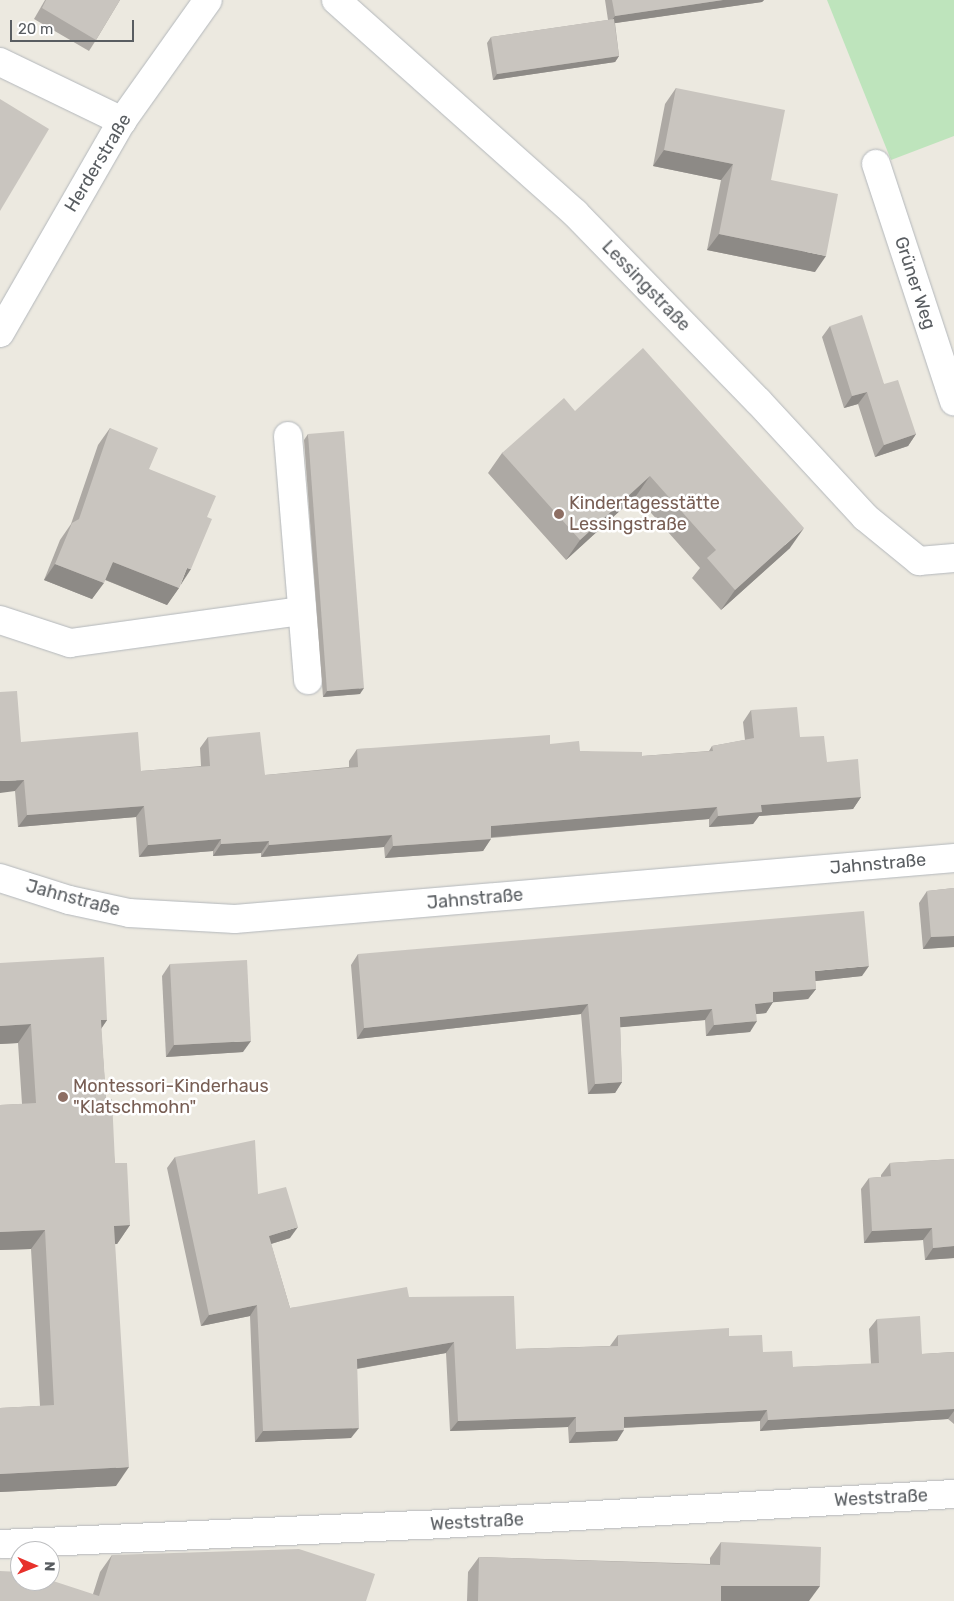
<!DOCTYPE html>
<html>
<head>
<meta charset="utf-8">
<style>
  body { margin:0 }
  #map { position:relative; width:954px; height:1601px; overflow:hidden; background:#ece9e0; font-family:Rubik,sans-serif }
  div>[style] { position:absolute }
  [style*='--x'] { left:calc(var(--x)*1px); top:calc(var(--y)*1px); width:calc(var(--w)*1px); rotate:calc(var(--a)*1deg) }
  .green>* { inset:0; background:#bee4bc }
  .roads { filter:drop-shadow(0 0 1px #b3b7bb) drop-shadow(0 0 1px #b3b7bb) }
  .minor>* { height:28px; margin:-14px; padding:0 14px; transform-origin:14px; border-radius:14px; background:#fff }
  .wall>* { inset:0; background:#ada9a4 }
  .shaded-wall>* { inset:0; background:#8d8a86 }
  .building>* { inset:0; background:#c9c5bf }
  .dots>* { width:14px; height:14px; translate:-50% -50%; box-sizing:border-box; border:2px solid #fff; border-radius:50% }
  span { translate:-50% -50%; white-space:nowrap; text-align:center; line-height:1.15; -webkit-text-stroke:5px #fff; paint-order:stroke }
  .street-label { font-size:18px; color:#595d61 }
  .education-label { font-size:18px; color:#785e54 }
  .left { translate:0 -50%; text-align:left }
  .north { position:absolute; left:10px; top:1541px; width:50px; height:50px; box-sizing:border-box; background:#fff; border:1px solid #bdbec0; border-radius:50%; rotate:91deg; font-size:14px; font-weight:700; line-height:20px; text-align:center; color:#595d61 }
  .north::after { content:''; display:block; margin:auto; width:18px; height:22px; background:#e7312b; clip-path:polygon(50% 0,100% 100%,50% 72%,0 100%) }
  .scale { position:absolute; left:10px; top:20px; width:124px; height:22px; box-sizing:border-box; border:2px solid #595d61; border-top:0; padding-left:6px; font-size:15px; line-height:18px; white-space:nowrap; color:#595d61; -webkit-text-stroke:4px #fff; paint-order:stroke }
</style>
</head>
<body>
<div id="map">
  <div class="green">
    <i style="clip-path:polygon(827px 0,954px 0,954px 136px,891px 160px)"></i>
  </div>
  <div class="roads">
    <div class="minor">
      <i style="--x:336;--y:0;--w:320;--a:41.7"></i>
      <i style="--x:575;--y:213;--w:262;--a:45.8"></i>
      <i style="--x:758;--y:401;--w:158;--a:47.3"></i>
      <i style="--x:865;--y:517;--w:70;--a:39.2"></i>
      <i style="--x:919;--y:561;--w:35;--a:-5"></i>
      <i style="--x:0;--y:62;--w:136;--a:25.8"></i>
      <i style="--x:876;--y:164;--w:250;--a:71.8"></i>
      <i style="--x:0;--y:333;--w:245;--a:-60.1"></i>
      <i style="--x:122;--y:121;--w:148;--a:-54.6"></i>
      <i style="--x:288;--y:436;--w:245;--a:85.3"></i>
      <i style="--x:0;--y:620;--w:74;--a:18.2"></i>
      <i style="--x:70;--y:643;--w:234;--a:-7.9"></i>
      <i style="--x:0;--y:878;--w:72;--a:17.7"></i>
      <i style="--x:69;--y:900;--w:61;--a:12.2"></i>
      <i style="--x:129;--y:913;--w:106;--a:3.2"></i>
      <i style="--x:235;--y:919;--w:722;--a:-4.85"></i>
      <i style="--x:0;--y:1544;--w:424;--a:-2.6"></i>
      <i style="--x:424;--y:1525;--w:531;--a:-3.35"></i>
    </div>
  </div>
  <div class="wall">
    <i style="clip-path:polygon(45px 0,120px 0,96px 40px,89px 51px,34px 19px)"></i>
    <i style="clip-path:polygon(605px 0,764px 0,762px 2px,615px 23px,619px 56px,615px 62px,493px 80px,487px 43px,491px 37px,608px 20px)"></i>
    <i style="clip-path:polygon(676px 88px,771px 180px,815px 272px,707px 250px,721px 180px,653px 166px,665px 104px)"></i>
    <i style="clip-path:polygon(830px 326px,884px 384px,916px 434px,908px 446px,875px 457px,858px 404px,844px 408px,822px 337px)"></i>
    <i style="clip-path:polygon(575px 411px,790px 548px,721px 610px,692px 578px,700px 568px,636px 496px,566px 560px,488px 473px,502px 453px)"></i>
    <i style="clip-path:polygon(110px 428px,149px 469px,180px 586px,167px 605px,105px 580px,92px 599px,44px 580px,60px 540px,71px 524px,98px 445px)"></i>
    <i style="clip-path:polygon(308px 434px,360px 694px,323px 697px,304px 440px)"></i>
    <i style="clip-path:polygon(751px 710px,800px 737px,827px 762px,861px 797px,853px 809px,759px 816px,753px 824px,709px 827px,709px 819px,491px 838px,483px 851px,385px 858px,384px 847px,261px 857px,261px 853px,213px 856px,213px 851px,139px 857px,136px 817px,18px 827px,15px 791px,21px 742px,141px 771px,201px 766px,200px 748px,208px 737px,265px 775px,349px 767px,349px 761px,357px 749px,550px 744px,580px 751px,642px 756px,709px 751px,712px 746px,745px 740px,743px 722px)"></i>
    <i style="clip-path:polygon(954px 888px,954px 947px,923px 949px,919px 903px,927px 891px)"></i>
    <i style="clip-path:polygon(358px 954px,862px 976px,815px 981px,816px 989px,808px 999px,773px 1002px,766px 1013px,756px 1014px,750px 1032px,706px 1036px,705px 1020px,620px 1027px,622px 1082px,615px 1093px,588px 1094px,581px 1014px,357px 1039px,351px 965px)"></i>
    <i style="clip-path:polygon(0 963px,107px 1020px,101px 1029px,106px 1099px,115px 1163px,130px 1225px,117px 1244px,115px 1244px,116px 1486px,0 1492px,0 1408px,40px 1406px,31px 1249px,0 1250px,0 1105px,22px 1104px,18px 1043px,0 1044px)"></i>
    <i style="clip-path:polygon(170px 964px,243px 1052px,166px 1057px,162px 976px)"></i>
    <i style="clip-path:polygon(175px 1157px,258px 1194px,290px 1238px,271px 1244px,290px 1308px,409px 1297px,516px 1349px,610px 1346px,618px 1335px,729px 1336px,793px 1367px,871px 1364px,869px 1329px,877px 1319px,922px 1354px,954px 1352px,954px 1424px,948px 1419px,760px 1431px,760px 1421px,624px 1428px,617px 1441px,569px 1443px,568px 1427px,450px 1431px,446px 1353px,357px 1369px,351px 1438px,255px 1442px,250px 1316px,201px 1326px,167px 1168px)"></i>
    <i style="clip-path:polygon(954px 1159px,954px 1258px,925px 1260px,923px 1240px,864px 1243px,861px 1189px,869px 1178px,881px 1177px,881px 1175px,890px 1163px)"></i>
    <i style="clip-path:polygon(721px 1542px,809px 1601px,467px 1601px,468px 1572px,479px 1557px,710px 1564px,710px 1558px)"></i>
    <i style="clip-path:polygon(112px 1555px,366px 1601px,0 1601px,93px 1594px,100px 1572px)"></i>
  </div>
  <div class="shaded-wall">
    <i style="clip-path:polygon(723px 0,764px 0,762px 2px,609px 24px,615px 16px)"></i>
    <i style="clip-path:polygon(619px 56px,615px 62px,493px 80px,497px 74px)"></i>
    <i style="clip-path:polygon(664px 150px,733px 164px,721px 180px,653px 166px)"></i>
    <i style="clip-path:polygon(719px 234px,826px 256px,815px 272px,707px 250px)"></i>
    <i style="clip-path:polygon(867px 392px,858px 404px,844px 408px,852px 396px)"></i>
    <i style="clip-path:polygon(916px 434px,908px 446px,875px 457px,884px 445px)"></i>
    <i style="clip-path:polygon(650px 476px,636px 496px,566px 560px,580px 540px)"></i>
    <i style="clip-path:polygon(804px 528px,790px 548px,721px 610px,735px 590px)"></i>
    <i style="clip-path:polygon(113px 562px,179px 588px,167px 605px,101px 578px)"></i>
    <i style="clip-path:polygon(55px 564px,104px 583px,92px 599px,44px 580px)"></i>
    <i style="clip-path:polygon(187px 568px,191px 569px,180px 586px)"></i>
    <i style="clip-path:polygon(364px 688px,360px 694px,323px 697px,327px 691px)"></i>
    <i style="clip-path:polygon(24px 780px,15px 791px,0 793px,0 781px)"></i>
    <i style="clip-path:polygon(861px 797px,853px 809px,759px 816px,753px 824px,709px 827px,718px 816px,761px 805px)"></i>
    <i style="clip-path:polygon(144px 806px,136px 817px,18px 827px,27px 815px)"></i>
    <i style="clip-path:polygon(717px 807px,709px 819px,482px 838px,491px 826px)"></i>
    <i style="clip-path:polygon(392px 835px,384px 847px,261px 857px,269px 845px)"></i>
    <i style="clip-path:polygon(221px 839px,213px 851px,139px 857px,148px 845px)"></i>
    <i style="clip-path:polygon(491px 839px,483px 851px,385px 858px,393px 846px)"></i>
    <i style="clip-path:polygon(269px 841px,261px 853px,213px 856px,221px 844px)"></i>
    <i style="clip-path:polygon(954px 936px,954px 947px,923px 949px,931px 937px)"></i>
    <i style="clip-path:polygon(869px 966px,862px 976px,807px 982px,815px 971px)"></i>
    <i style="clip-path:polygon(816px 989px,808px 999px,766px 1003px,773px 992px)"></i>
    <i style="clip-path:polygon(773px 1002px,766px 1013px,748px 1015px,755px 1004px)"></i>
    <i style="clip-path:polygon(588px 1004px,581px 1014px,357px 1039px,364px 1028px)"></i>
    <i style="clip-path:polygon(712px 1009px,705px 1020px,612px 1028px,620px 1017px)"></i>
    <i style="clip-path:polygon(101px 1020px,107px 1020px,94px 1039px)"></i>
    <i style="clip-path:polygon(757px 1021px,750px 1032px,706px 1036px,714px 1025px)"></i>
    <i style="clip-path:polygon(31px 1024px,18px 1043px,0 1044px,0 1026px)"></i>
    <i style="clip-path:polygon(251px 1041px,243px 1052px,166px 1057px,174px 1045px)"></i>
    <i style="clip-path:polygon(622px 1082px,615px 1093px,588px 1094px,595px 1084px)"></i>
    <i style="clip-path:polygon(130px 1225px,117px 1244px,100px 1245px,114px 1226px)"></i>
    <i style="clip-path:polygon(298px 1227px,290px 1238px,261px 1247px,269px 1236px)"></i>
    <i style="clip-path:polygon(932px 1228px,923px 1240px,864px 1243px,872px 1231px)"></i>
    <i style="clip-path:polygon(45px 1230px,31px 1249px,0 1250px,0 1232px)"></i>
    <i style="clip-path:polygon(954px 1246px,954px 1258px,925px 1260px,933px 1248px)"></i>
    <i style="clip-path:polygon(257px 1305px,250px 1316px,201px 1326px,209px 1315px)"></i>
    <i style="clip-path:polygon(454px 1342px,446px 1353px,349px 1370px,357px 1359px)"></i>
    <i style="clip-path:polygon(954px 1409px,954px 1411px,948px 1419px,760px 1431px,768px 1420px)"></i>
    <i style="clip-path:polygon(767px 1410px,760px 1421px,616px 1428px,624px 1417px)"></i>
    <i style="clip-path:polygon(576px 1417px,568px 1427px,450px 1431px,458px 1421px)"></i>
    <i style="clip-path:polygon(359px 1428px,351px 1438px,255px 1442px,263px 1431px)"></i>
    <i style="clip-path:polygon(624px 1430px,617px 1441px,569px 1443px,576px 1432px)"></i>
    <i style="clip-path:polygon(129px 1467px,116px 1486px,0 1492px,0 1474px)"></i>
    <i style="clip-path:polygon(721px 1586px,820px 1586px,809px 1601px,711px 1601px)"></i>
  </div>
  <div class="building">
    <i style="clip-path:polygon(46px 0,120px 0,96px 40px,42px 8px)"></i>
    <i style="clip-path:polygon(612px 0,723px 0,615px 16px)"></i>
    <i style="clip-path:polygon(614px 19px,619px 56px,497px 74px,491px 37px)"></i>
    <i style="clip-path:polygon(676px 88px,785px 110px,771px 180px,838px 194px,826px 256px,719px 234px,733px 164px,664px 150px)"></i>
    <i style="clip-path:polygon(0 99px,49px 129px,0 211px)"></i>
    <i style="clip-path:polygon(862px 315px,884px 384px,898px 380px,916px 434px,884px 445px,867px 392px,852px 396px,830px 326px)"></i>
    <i style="clip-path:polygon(643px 348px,804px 528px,735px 590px,707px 558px,716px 550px,650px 476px,580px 540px,502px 453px,564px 398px,575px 411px)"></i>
    <i style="clip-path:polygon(110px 428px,158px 448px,149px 469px,216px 496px,207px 517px,212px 519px,191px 569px,187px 568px,179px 588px,113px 562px,104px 583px,55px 564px,72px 523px,79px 519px)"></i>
    <i style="clip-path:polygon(344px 431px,364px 688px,327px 691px,308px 434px)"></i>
    <i style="clip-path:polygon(17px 691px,21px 742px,138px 732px,141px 771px,210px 766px,208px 737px,260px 732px,265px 775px,358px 767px,357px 749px,550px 735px,550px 744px,579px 741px,580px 751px,642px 752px,642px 756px,713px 751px,712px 746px,754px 738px,751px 710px,797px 707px,800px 737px,824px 736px,827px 762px,858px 759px,861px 797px,761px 805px,762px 812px,718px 816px,717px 807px,491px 826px,491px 839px,393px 846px,392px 835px,269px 845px,269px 841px,221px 844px,221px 839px,148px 845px,144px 806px,27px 815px,24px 780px,0 781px,0 692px)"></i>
    <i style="clip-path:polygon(954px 888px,954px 936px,931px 937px,927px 891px)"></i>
    <i style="clip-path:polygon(864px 911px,869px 966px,815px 971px,816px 989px,773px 992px,773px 1002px,755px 1004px,757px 1021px,714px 1025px,712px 1009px,620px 1017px,622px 1082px,595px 1084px,588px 1004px,364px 1028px,358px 954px)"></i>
    <i style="clip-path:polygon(104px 957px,107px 1020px,101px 1020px,106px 1099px,112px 1099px,115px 1163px,127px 1163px,130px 1225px,114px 1226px,129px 1467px,0 1474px,0 1408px,54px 1405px,45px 1230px,0 1232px,0 1105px,36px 1103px,31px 1024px,0 1026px,0 963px)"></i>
    <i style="clip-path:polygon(247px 960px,251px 1041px,174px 1045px,170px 964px)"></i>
    <i style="clip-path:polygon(255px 1140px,258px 1194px,286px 1187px,298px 1227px,269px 1236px,290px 1308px,407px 1287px,409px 1297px,514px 1296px,516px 1349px,618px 1346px,618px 1335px,729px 1328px,729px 1336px,762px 1335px,763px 1352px,792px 1351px,793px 1367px,879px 1363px,877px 1319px,920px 1316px,922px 1354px,954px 1352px,954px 1409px,768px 1420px,767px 1410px,624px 1417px,624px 1430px,576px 1432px,576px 1417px,458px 1421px,454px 1342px,357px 1359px,359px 1428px,263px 1431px,257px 1305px,209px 1315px,175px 1157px)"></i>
    <i style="clip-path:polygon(954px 1159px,954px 1246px,933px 1248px,932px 1228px,872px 1231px,869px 1178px,891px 1176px,890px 1163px)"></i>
    <i style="clip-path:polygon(721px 1542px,821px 1547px,820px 1586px,721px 1586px,721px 1601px,478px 1601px,479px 1557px,720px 1565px)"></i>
    <i style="clip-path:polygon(299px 1549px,375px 1574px,366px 1601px,0 1601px,0 1571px,20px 1572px,20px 1581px,50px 1581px,50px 1580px,99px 1596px,112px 1555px)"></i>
  </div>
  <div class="dots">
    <i style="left:559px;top:514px;background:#8d6e63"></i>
    <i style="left:63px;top:1097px;background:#8d6e63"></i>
  </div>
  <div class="street-label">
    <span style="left:98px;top:163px;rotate:-59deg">Herderstraße</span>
    <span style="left:915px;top:283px;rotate:72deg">Grüner Weg</span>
    <span style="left:646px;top:286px;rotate:46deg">Lessingstraße</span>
    <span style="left:878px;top:864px;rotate:-5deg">Jahnstraße</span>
    <span style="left:73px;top:898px;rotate:15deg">Jahnstraße</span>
    <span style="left:475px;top:899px;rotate:-5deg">Jahnstraße</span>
    <span style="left:881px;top:1498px;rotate:-3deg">Weststraße</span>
    <span style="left:477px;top:1522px;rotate:-3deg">Weststraße</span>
  </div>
  <div class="education-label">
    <span class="left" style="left:569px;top:514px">Kindertagesstätte<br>Lessingstraße</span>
    <span class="left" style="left:73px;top:1097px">Montessori-Kinderhaus<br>"Klatschmohn"</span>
  </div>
  <div class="north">N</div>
  <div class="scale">20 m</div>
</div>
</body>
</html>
